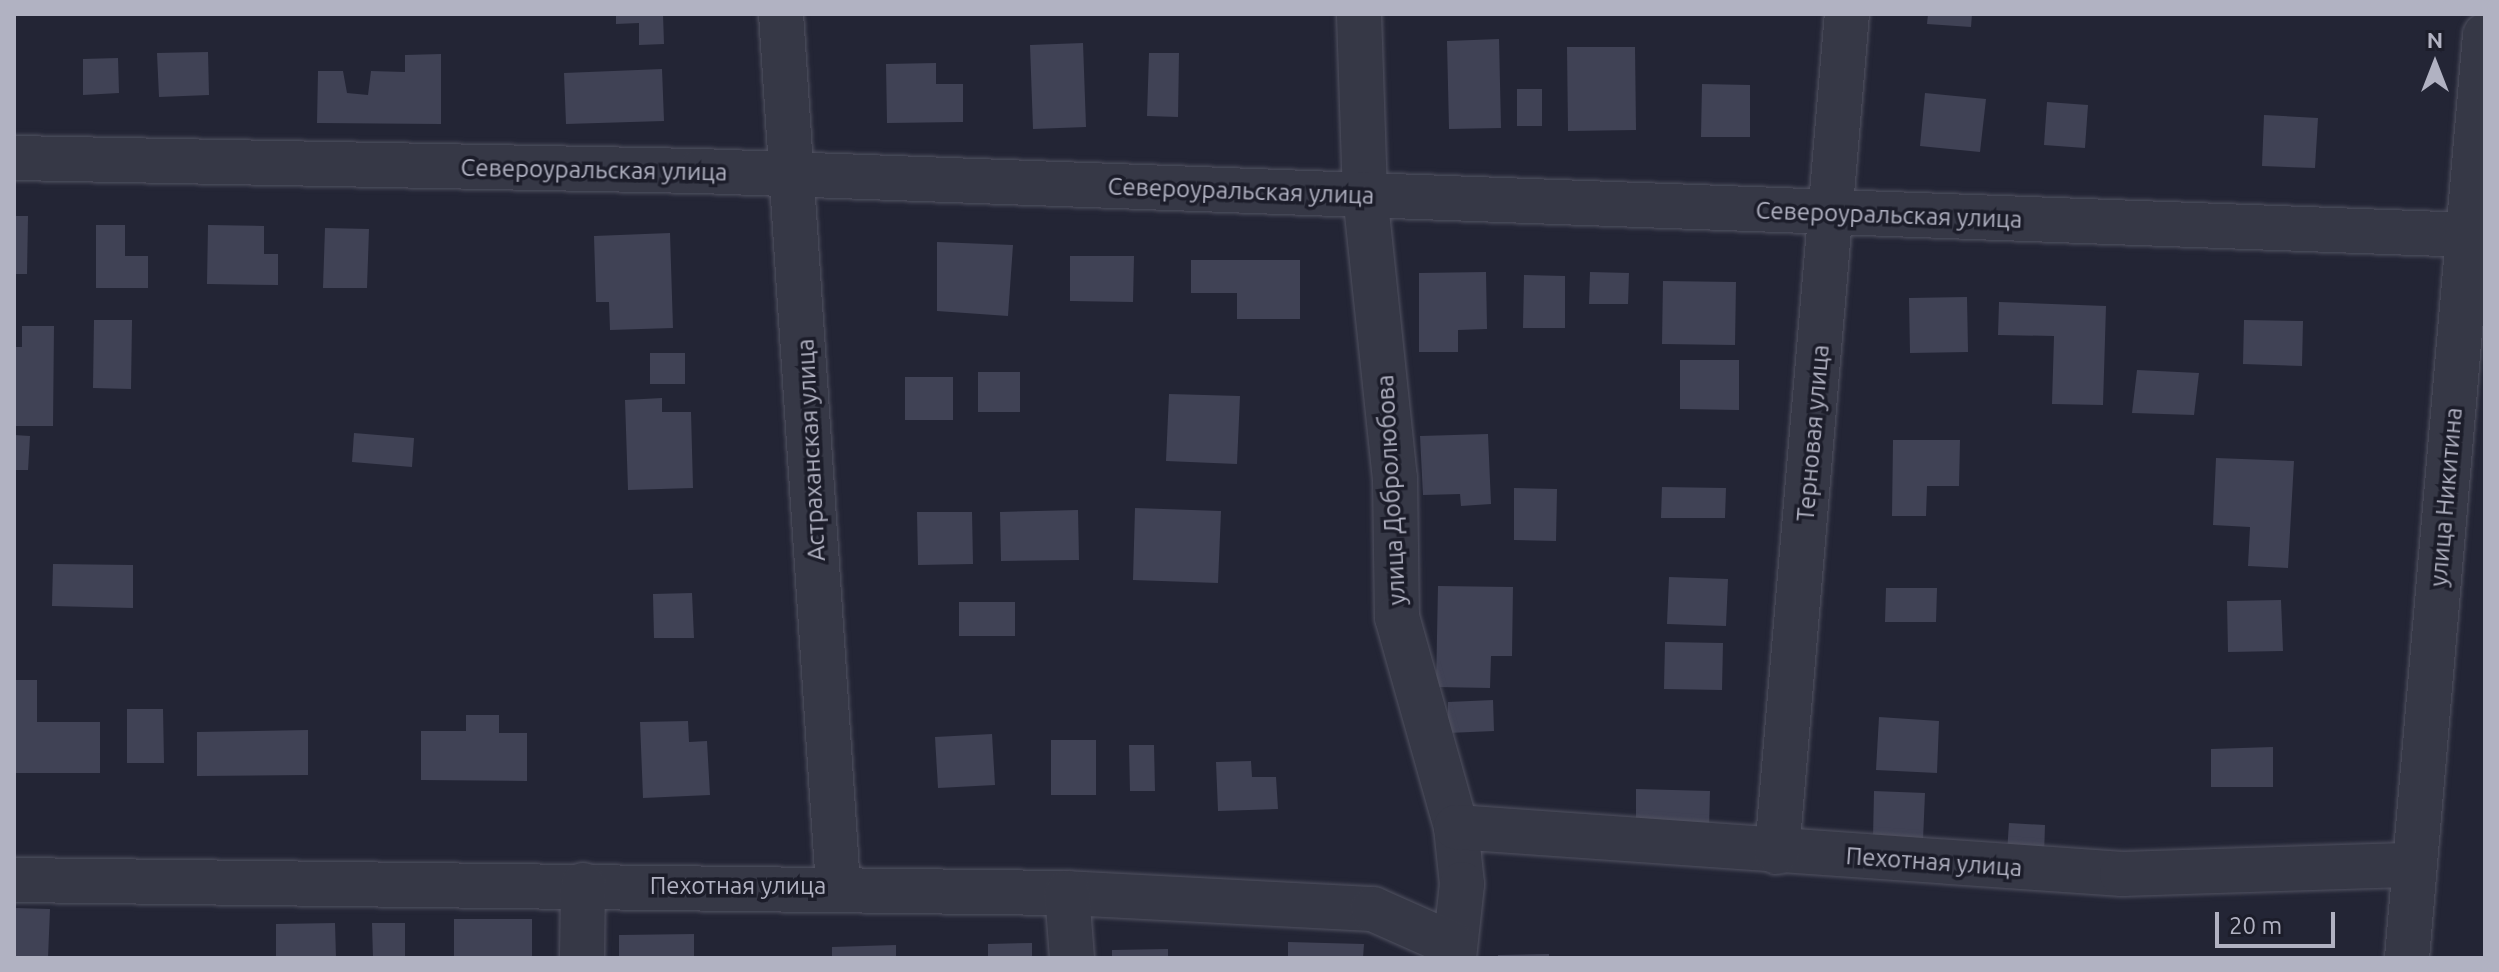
<!DOCTYPE html>
<html>
<head>
<meta charset="utf-8">
<style>
  body { margin:0 }
  #map { position:relative; width:2499px; height:972px; overflow:hidden; background:#232535; font-family:Ubuntu,sans-serif }
  div>[style] { position:absolute }
  [style*='--x'] { left:calc(var(--x)*1px); top:calc(var(--y)*1px); width:calc(var(--w)*1px); rotate:calc(var(--a)*1deg) }
  .building>* { inset:0; background:#404255 }
  .roads { filter:drop-shadow(0 0 2px #515261) drop-shadow(0 0 2px #515261) }
  .minor>* { height:44px; margin:-22px; padding:0 22px; transform-origin:22px; border-radius:22px; background:#363846 }
  span { translate:-50% -50%; white-space:nowrap; text-align:center; line-height:1.15; -webkit-text-stroke:7px #1c1d2a; paint-order:stroke }
  .street-label { font-size:24px; color:#b1b2c2 }
  .frame { position:absolute; inset:0; border:16px solid #b1b2c2; pointer-events:none }
  .north { position:absolute; left:2395px; top:24px; width:80px; height:80px; -webkit-text-stroke:6px #1c1d2a; paint-order:stroke; rotate:0deg; font-size:22px; font-weight:700; line-height:32px; text-align:center; color:#b1b2c2 }
  .north::after { content:''; display:block; margin:auto; width:28px; height:36px; background:#b1b2c2; clip-path:polygon(50% 0,100% 100%,50% 72%,0 100%) }
  .scale { position:absolute; left:2215px; top:912px; width:120px; height:36px; box-sizing:border-box; border:4px solid #b1b2c2; border-top:0; padding-left:10px; font-size:24px; line-height:28px; white-space:nowrap; color:#b1b2c2; -webkit-text-stroke:6px #1c1d2a; paint-order:stroke }
</style>
</head>
<body>
<div id="map">
  <div class="building">
    <i style="clip-path:polygon(616px 14px,663px 14px,664px 44px,639px 45px,639px 23px,616px 24px)"></i>
    <i style="clip-path:polygon(1928px 14px,1972px 14px,1971px 27px,1927px 24px)"></i>
    <i style="clip-path:polygon(1499px 39px,1501px 128px,1449px 129px,1447px 41px)"></i>
    <i style="clip-path:polygon(1083px 43px,1086px 127px,1033px 129px,1030px 45px)"></i>
    <i style="clip-path:polygon(1567px 47px,1635px 47px,1636px 130px,1568px 131px)"></i>
    <i style="clip-path:polygon(208px 52px,209px 95px,159px 97px,157px 53px)"></i>
    <i style="clip-path:polygon(1149px 53px,1179px 53px,1178px 117px,1147px 116px)"></i>
    <i style="clip-path:polygon(441px 54px,441px 124px,317px 123px,318px 71px,343px 71px,347px 93px,368px 95px,371px 71px,405px 72px,405px 55px)"></i>
    <i style="clip-path:polygon(118px 58px,119px 93px,83px 95px,83px 59px)"></i>
    <i style="clip-path:polygon(936px 63px,936px 84px,963px 84px,963px 122px,887px 123px,886px 64px)"></i>
    <i style="clip-path:polygon(662px 69px,664px 121px,566px 124px,564px 73px)"></i>
    <i style="clip-path:polygon(1702px 84px,1750px 85px,1750px 137px,1701px 137px)"></i>
    <i style="clip-path:polygon(1517px 89px,1542px 89px,1542px 126px,1517px 126px)"></i>
    <i style="clip-path:polygon(1925px 93px,1986px 99px,1980px 152px,1920px 146px)"></i>
    <i style="clip-path:polygon(2047px 102px,2088px 105px,2085px 148px,2044px 145px)"></i>
    <i style="clip-path:polygon(2264px 115px,2318px 118px,2315px 168px,2262px 166px)"></i>
    <i style="clip-path:polygon(14px 216px,28px 216px,27px 274px,14px 274px)"></i>
    <i style="clip-path:polygon(96px 225px,125px 225px,125px 256px,148px 256px,148px 288px,96px 288px)"></i>
    <i style="clip-path:polygon(208px 225px,264px 226px,264px 254px,278px 254px,278px 285px,207px 284px)"></i>
    <i style="clip-path:polygon(325px 228px,369px 229px,367px 288px,323px 288px)"></i>
    <i style="clip-path:polygon(670px 233px,673px 328px,610px 330px,609px 302px,596px 302px,594px 236px)"></i>
    <i style="clip-path:polygon(937px 242px,1013px 245px,1008px 316px,937px 311px)"></i>
    <i style="clip-path:polygon(1070px 256px,1134px 256px,1133px 302px,1070px 301px)"></i>
    <i style="clip-path:polygon(1191px 260px,1300px 260px,1300px 319px,1237px 319px,1237px 293px,1191px 293px)"></i>
    <i style="clip-path:polygon(1486px 272px,1487px 329px,1458px 330px,1458px 352px,1419px 352px,1419px 273px)"></i>
    <i style="clip-path:polygon(1590px 272px,1629px 273px,1628px 304px,1589px 304px)"></i>
    <i style="clip-path:polygon(1524px 275px,1565px 276px,1565px 328px,1523px 328px)"></i>
    <i style="clip-path:polygon(1663px 281px,1736px 282px,1735px 345px,1662px 344px)"></i>
    <i style="clip-path:polygon(1967px 297px,1968px 352px,1910px 353px,1909px 298px)"></i>
    <i style="clip-path:polygon(1999px 302px,2106px 306px,2103px 405px,2052px 404px,2054px 336px,1998px 335px)"></i>
    <i style="clip-path:polygon(94px 320px,132px 320px,131px 389px,93px 388px)"></i>
    <i style="clip-path:polygon(2244px 320px,2303px 321px,2302px 366px,2243px 364px)"></i>
    <i style="clip-path:polygon(22px 326px,54px 326px,53px 426px,14px 426px,14px 347px,22px 347px)"></i>
    <i style="clip-path:polygon(650px 353px,685px 353px,685px 384px,650px 384px)"></i>
    <i style="clip-path:polygon(1680px 360px,1739px 360px,1739px 410px,1680px 409px)"></i>
    <i style="clip-path:polygon(2137px 370px,2199px 373px,2194px 415px,2132px 413px)"></i>
    <i style="clip-path:polygon(978px 372px,1020px 372px,1020px 412px,978px 412px)"></i>
    <i style="clip-path:polygon(905px 377px,953px 377px,953px 420px,905px 420px)"></i>
    <i style="clip-path:polygon(1169px 394px,1240px 396px,1237px 464px,1166px 461px)"></i>
    <i style="clip-path:polygon(662px 398px,662px 412px,691px 412px,693px 488px,628px 490px,625px 400px)"></i>
    <i style="clip-path:polygon(354px 433px,414px 438px,412px 467px,352px 462px)"></i>
    <i style="clip-path:polygon(1488px 434px,1491px 504px,1461px 506px,1460px 494px,1423px 495px,1420px 436px)"></i>
    <i style="clip-path:polygon(14px 435px,30px 436px,28px 470px,14px 470px)"></i>
    <i style="clip-path:polygon(1893px 440px,1960px 440px,1959px 486px,1927px 486px,1926px 516px,1892px 516px)"></i>
    <i style="clip-path:polygon(2216px 458px,2294px 461px,2288px 568px,2248px 566px,2250px 527px,2213px 525px)"></i>
    <i style="clip-path:polygon(1662px 487px,1726px 488px,1725px 518px,1661px 518px)"></i>
    <i style="clip-path:polygon(1514px 488px,1557px 489px,1556px 541px,1514px 540px)"></i>
    <i style="clip-path:polygon(1135px 508px,1221px 511px,1218px 583px,1133px 580px)"></i>
    <i style="clip-path:polygon(1078px 510px,1079px 560px,1001px 561px,1000px 512px)"></i>
    <i style="clip-path:polygon(917px 512px,972px 512px,973px 564px,918px 565px)"></i>
    <i style="clip-path:polygon(53px 564px,133px 565px,133px 608px,52px 606px)"></i>
    <i style="clip-path:polygon(1669px 577px,1728px 579px,1726px 626px,1667px 624px)"></i>
    <i style="clip-path:polygon(1438px 586px,1513px 587px,1512px 656px,1491px 656px,1490px 688px,1436px 687px)"></i>
    <i style="clip-path:polygon(1886px 588px,1937px 588px,1936px 622px,1885px 622px)"></i>
    <i style="clip-path:polygon(692px 593px,694px 638px,654px 638px,653px 594px)"></i>
    <i style="clip-path:polygon(2281px 600px,2283px 651px,2228px 652px,2227px 601px)"></i>
    <i style="clip-path:polygon(959px 602px,1015px 602px,1015px 636px,959px 636px)"></i>
    <i style="clip-path:polygon(1665px 642px,1723px 643px,1722px 690px,1664px 689px)"></i>
    <i style="clip-path:polygon(15px 680px,37px 680px,37px 722px,100px 722px,100px 773px,14px 773px)"></i>
    <i style="clip-path:polygon(1493px 700px,1494px 731px,1448px 733px,1448px 702px)"></i>
    <i style="clip-path:polygon(127px 709px,163px 709px,164px 763px,127px 763px)"></i>
    <i style="clip-path:polygon(466px 715px,499px 715px,499px 733px,527px 733px,527px 781px,421px 780px,421px 731px,466px 731px)"></i>
    <i style="clip-path:polygon(1879px 717px,1939px 721px,1937px 773px,1876px 770px)"></i>
    <i style="clip-path:polygon(688px 721px,689px 742px,707px 741px,710px 795px,643px 798px,640px 722px)"></i>
    <i style="clip-path:polygon(308px 730px,308px 775px,197px 776px,197px 732px)"></i>
    <i style="clip-path:polygon(992px 734px,995px 785px,938px 788px,935px 737px)"></i>
    <i style="clip-path:polygon(1051px 740px,1096px 740px,1096px 795px,1051px 795px)"></i>
    <i style="clip-path:polygon(1129px 745px,1154px 745px,1155px 791px,1130px 791px)"></i>
    <i style="clip-path:polygon(2273px 747px,2273px 787px,2211px 787px,2211px 749px)"></i>
    <i style="clip-path:polygon(1251px 761px,1252px 777px,1276px 777px,1278px 809px,1218px 811px,1216px 762px)"></i>
    <i style="clip-path:polygon(1636px 789px,1710px 791px,1709px 829px,1636px 827px)"></i>
    <i style="clip-path:polygon(1874px 791px,1925px 793px,1923px 840px,1873px 838px)"></i>
    <i style="clip-path:polygon(2009px 823px,2045px 825px,2044px 855px,2007px 853px)"></i>
    <i style="clip-path:polygon(14px 908px,50px 909px,48px 958px,14px 958px)"></i>
    <i style="clip-path:polygon(454px 919px,532px 919px,532px 958px,454px 958px)"></i>
    <i style="clip-path:polygon(335px 923px,336px 958px,276px 958px,276px 924px)"></i>
    <i style="clip-path:polygon(372px 923px,405px 923px,405px 958px,373px 958px)"></i>
    <i style="clip-path:polygon(694px 934px,694px 958px,619px 958px,619px 935px)"></i>
    <i style="clip-path:polygon(1288px 942px,1364px 944px,1363px 958px,1288px 958px)"></i>
    <i style="clip-path:polygon(1032px 943px,1032px 958px,988px 958px,988px 944px)"></i>
    <i style="clip-path:polygon(896px 945px,896px 958px,832px 958px,832px 947px)"></i>
    <i style="clip-path:polygon(1168px 949px,1168px 958px,1112px 958px,1112px 950px)"></i>
    <i style="clip-path:polygon(1549px 954px,1549px 958px,1498px 958px,1498px 955px)"></i>
  </div>
  <div class="roads">
    <div class="minor">
      <i style="--x:781;--y:14;--w:874;--a:86.26"></i>
      <i style="--x:1359;--y:14;--w:180;--a:88.1"></i>
      <i style="--x:1365;--y:194;--w:286;--a:84"></i>
      <i style="--x:1395;--y:478;--w:139;--a:89.2"></i>
      <i style="--x:1397;--y:617;--w:218;--a:74.3"></i>
      <i style="--x:1456;--y:827;--w:57;--a:84"></i>
      <i style="--x:1462;--y:884;--w:74;--a:96.2"></i>
      <i style="--x:14;--y:158;--w:686;--a:1.09"></i>
      <i style="--x:700;--y:171;--w:1770;--a:2.07"></i>
      <i style="--x:1456;--y:827;--w:668;--a:4.04"></i>
      <i style="--x:2122;--y:874;--w:292;--a:-1.8"></i>
      <i style="--x:1777;--y:852;--w:841;--a:-85.23"></i>
      <i style="--x:14;--y:880;--w:1053;--a:0.71"></i>
      <i style="--x:1067;--y:893;--w:306;--a:3"></i>
      <i style="--x:1373;--y:909;--w:89;--a:24"></i>
      <i style="--x:1067;--y:893;--w:65;--a:85.6"></i>
      <i style="--x:582;--y:958;--w:73;--a:-89.2"></i>
      <i style="--x:2407;--y:958;--w:926;--a:-85.17"></i>
    </div>
  </div>
  <div class="street-label">
    <span style="left:594px;top:170px;rotate:1deg">Североуральская улица</span>
    <span style="left:1241px;top:191px;rotate:2deg">Североуральская улица</span>
    <span style="left:1889px;top:215px;rotate:2deg">Североуральская улица</span>
    <span style="left:1813px;top:433px;rotate:-85deg">Терновая улица</span>
    <span style="left:811px;top:450px;rotate:-93deg">Астраханская улица</span>
    <span style="left:1391px;top:490px;rotate:-93deg">улица Добролюбова</span>
    <span style="left:2446px;top:497px;rotate:-85deg">улица Никитина</span>
    <span style="left:1934px;top:862px;rotate:4deg">Пехотная улица</span>
    <span style="left:738px;top:886px">Пехотная улица</span>
  </div>
  <div class="frame"></div>
  <div class="north">N</div>
  <div class="scale">20 m</div>
</div>
</body>
</html>
